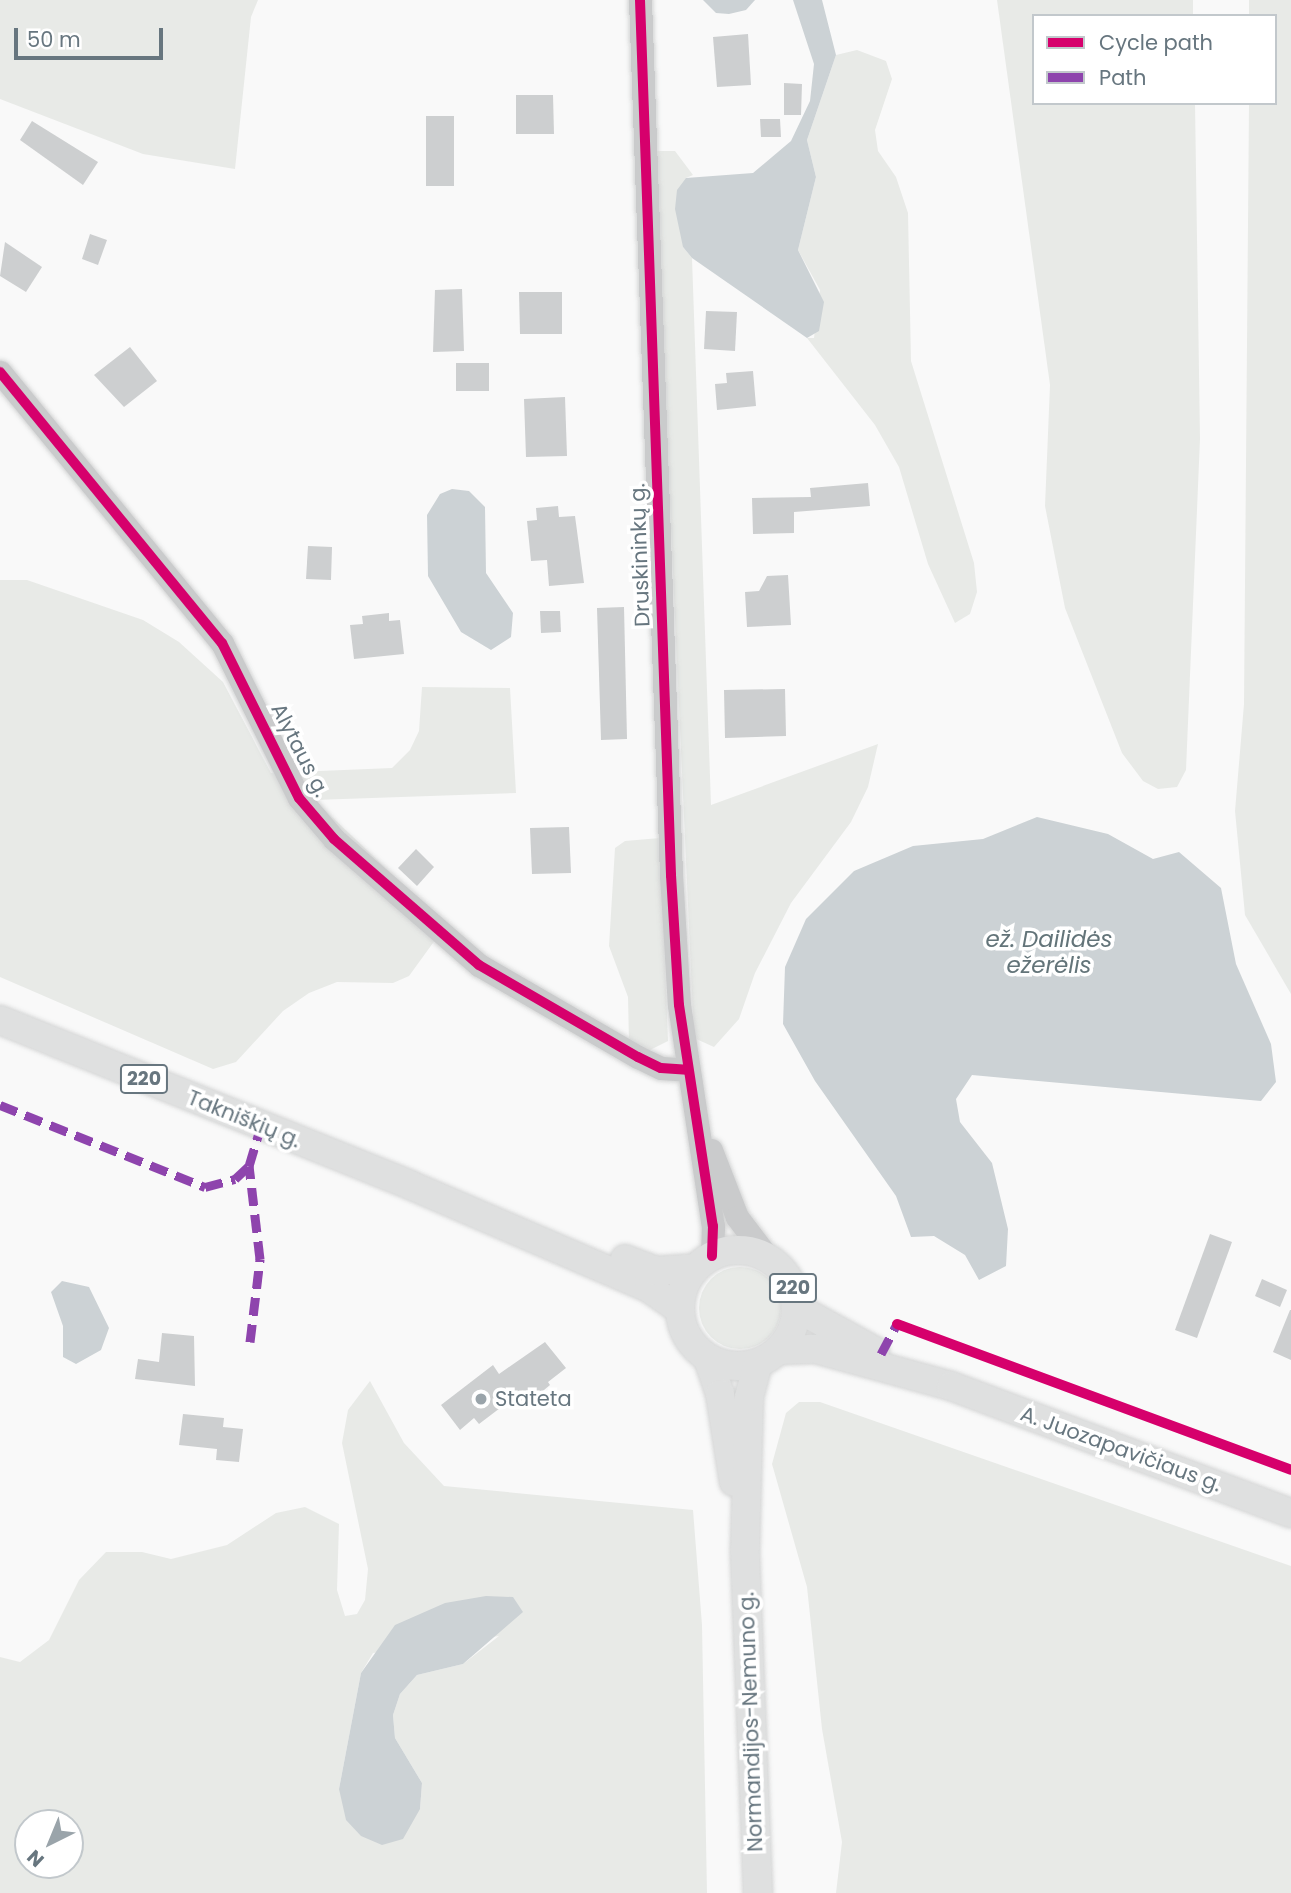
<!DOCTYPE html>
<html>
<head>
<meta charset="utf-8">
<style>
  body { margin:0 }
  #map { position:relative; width:1291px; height:1893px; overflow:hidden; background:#f9f9f9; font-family:Poppins,sans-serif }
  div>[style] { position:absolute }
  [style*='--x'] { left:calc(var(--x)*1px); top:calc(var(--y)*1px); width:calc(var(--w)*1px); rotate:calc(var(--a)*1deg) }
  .green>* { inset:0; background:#e8eae7 }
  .round { border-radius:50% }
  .water>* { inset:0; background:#ccd2d5 }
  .building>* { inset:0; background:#cdcfd0 }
  .roads { filter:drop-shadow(0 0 2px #d4d5d5) drop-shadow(0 0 2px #d4d5d5) }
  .minor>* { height:23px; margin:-11.5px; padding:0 11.5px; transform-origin:11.5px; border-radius:11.5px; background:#cacbcc }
  .major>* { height:28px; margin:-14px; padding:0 14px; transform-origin:14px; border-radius:14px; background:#dfe0e0 }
  .major>.ring { margin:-14px; padding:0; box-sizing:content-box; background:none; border:28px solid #dfe0e0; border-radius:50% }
  .quiet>* { height:9px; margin-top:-4.5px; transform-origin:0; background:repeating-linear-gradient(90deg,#8e44ad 0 18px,transparent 0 27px) }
  .cycleway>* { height:10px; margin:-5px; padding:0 5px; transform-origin:5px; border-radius:5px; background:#d6006c }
  .dots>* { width:19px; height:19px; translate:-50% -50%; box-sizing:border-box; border:4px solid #fff; border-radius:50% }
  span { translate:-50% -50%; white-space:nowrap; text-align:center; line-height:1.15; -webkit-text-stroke:7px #fff; paint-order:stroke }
  .shield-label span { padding:2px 5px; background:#fff; border:2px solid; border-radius:5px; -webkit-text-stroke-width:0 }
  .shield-label { font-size:19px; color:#67767f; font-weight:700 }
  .street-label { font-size:21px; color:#67767f }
  .poi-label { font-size:21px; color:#67767f }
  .left { translate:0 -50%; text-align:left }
  .water-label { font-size:23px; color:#637479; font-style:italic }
  .legend { position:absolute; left:1032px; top:14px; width:245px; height:91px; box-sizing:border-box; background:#fff; border:2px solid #c2c8cc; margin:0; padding:9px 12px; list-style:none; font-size:21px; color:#67767f }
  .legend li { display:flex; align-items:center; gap:14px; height:35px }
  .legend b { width:35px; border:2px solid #c2c8cc }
  .north { position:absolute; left:14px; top:1809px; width:70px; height:70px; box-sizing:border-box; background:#fff; border:2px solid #c2c8cc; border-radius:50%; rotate:223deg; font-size:19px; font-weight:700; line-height:28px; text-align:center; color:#67767f }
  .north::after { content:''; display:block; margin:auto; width:24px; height:32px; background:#9aa4aa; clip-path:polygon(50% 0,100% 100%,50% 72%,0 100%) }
  .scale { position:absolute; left:14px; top:28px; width:149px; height:32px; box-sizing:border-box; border:4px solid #67767f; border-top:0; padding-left:9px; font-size:21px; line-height:24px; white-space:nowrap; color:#67767f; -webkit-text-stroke:5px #fff; paint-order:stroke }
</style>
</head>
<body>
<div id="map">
  <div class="green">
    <i style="clip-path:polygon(0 0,258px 0,251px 17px,235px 169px,143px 154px,0 99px)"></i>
    <i style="clip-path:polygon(997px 0,1193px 0,1193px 16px,1034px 16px,1034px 103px,1195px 103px,1200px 439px,1186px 770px,1177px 787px,1158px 789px,1143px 781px,1122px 753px,1065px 608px,1045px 506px,1050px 385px)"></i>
    <i style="clip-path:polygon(1249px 0,1291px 0,1291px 994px,1245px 915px,1235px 811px,1244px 704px,1249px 103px,1275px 103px,1275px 16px,1249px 16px)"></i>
    <i style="clip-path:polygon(857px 50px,886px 61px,892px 79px,875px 130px,878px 151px,896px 177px,908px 213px,911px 361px,974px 563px,977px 592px,970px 614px,955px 623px,928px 564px,899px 467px,875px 425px,807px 338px,814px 338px,820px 290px,798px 250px,816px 177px,807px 140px,836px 55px)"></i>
    <i style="clip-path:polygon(654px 151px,675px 151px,693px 175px,686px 178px,683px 247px,692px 258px,711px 805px,878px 744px,868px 787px,851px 822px,791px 903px,755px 973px,739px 1019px,714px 1047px,694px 1038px)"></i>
    <i style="clip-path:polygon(0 580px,27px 580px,143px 620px,179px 642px,223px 682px,271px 773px,392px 768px,410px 750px,419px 731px,422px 687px,510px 688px,516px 793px,314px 800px,446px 925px,409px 976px,393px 983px,337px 982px,309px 993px,283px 1011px,236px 1062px,213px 1069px,0 977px)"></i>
    <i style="clip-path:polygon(660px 838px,668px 1041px,648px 1051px,629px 1043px,628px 997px,609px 946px,615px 848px,625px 841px)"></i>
    <i class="round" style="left:699px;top:1267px;width:82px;height:82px"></i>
    <i style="clip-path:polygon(evenodd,370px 1381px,404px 1443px,444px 1486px,693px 1510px,702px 1625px,707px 1893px,0 1893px,0 1657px,20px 1662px,49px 1640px,79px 1580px,106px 1552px,142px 1552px,171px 1559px,227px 1545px,276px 1513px,305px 1507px,339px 1524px,337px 1590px,345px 1616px,357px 1614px,365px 1600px,368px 1569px,342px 1443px,348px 1410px,370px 1381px,499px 1636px,463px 1664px,417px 1675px,400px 1694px,393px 1715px,395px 1738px,422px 1783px,420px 1809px,339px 1789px,361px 1673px,373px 1653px,499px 1636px,370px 1381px,28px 1823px,70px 1823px,70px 1865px,28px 1865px,28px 1823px)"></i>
    <i style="clip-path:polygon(799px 1402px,820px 1402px,1291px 1566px,1291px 1893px,836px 1893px,842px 1842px,822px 1729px,807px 1587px,772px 1464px,786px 1413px)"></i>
  </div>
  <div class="water">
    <i style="clip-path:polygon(703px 0,755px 0,746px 10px,729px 14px,716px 13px)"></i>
    <i style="clip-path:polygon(793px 0,822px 0,836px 55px,807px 140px,816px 177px,798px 250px,824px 302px,819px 331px,807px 338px,692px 258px,683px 247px,675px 209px,677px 190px,686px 178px,753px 173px,791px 141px,810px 101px,814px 64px)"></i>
    <i style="clip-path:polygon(452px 489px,469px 491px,485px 507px,486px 573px,513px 613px,511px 637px,491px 650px,461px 632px,428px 576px,427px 515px,440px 494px)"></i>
    <i style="clip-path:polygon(1037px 817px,1108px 834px,1153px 859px,1179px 852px,1221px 888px,1236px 964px,1271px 1044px,1276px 1082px,1261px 1101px,972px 1075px,956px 1099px,960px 1122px,992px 1163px,1008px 1229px,1006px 1266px,979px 1280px,965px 1255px,934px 1236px,911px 1237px,896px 1196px,815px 1081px,783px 1024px,785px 967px,806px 919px,854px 871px,913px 846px,983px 839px)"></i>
    <i style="clip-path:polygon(62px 1281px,89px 1287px,109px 1328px,101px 1350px,76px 1364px,63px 1357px,63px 1326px,51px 1292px)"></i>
    <i style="clip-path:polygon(486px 1596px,513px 1597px,523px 1612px,463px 1664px,417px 1675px,400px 1694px,393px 1715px,395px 1738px,422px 1783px,420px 1809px,403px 1839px,382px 1845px,361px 1836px,346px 1820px,339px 1789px,361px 1673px,395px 1625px,445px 1603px)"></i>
  </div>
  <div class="building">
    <i style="clip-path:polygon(748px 34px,751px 85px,717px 87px,713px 37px)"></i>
    <i style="clip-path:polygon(784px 83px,802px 84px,801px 115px,784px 115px)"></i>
    <i style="clip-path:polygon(516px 95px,553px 95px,554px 134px,516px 134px)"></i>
    <i style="clip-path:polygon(426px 116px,454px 116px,454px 186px,426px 186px)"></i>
    <i style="clip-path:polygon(760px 119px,780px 119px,781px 137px,761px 137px)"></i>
    <i style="clip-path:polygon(32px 121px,98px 162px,83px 185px,20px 140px)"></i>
    <i style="clip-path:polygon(90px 234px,107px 240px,98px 265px,82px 259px)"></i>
    <i style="clip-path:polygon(5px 242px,42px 267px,26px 292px,0 276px)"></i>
    <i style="clip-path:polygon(462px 289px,464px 351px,433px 352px,435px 290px)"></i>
    <i style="clip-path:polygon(519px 292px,562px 292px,562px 334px,520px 334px)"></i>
    <i style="clip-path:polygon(706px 311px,737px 312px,735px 351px,704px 349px)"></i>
    <i style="clip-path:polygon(130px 347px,157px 381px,124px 407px,94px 375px)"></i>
    <i style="clip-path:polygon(456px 363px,489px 363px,489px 391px,456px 391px)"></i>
    <i style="clip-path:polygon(753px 371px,756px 406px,717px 410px,715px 384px,727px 383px,726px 373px)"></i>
    <i style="clip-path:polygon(565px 397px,567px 456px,526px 457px,524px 399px)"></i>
    <i style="clip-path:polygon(868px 483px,870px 506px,794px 512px,794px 533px,753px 534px,752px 498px,811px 497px,810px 488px)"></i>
    <i style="clip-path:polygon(558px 506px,559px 517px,575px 516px,584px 583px,549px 586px,547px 560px,531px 561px,527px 521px,537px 520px,536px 508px)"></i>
    <i style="clip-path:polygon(308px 546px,332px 547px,331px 580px,306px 579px)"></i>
    <i style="clip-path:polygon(788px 575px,791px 625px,747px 627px,745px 592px,759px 591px,767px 576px)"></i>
    <i style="clip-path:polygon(624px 607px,627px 739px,601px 740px,597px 608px)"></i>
    <i style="clip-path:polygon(540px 611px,560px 611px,561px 632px,541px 633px)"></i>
    <i style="clip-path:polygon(389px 613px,389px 621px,400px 620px,404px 654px,354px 659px,350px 625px,363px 624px,362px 616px)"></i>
    <i style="clip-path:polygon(785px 689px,786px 736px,725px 738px,724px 690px)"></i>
    <i style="clip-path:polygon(569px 827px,571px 873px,532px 874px,530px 828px)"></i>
    <i style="clip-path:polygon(416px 849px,434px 867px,417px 886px,398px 868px)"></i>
    <i style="clip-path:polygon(1210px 1234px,1232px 1242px,1197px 1338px,1175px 1330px)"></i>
    <i style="clip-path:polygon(1262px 1279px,1287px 1290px,1280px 1307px,1255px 1296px)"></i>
    <i style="clip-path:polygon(1290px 1310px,1291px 1310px,1291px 1360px,1273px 1352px)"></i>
    <i style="clip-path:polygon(162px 1333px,194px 1336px,195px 1386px,135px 1379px,138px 1359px,159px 1362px)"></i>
    <i style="clip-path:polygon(545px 1342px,566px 1368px,548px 1382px,550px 1385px,531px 1401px,527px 1396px,512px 1408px,508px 1402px,479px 1424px,474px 1418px,460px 1430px,441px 1405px,493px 1365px,499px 1374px)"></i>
    <i style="clip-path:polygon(183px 1414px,224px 1418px,223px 1427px,243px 1429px,239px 1462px,216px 1460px,217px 1449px,179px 1445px)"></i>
  </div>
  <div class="roads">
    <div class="minor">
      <i style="--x:640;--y:0;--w:876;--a:87.97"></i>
      <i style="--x:671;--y:875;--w:130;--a:86.5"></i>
      <i style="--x:679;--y:1005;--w:224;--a:81.3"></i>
      <i style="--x:713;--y:1226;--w:30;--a:92"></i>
      <i style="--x:0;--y:372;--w:350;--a:50.7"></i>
      <i style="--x:222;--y:643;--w:173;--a:63.6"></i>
      <i style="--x:299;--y:798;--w:54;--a:49.5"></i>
      <i style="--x:334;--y:839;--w:192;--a:41"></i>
      <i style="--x:479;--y:965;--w:184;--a:30.1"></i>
      <i style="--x:638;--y:1057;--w:25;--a:26"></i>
      <i style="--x:661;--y:1068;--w:26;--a:4"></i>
      <i style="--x:711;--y:1150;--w:72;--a:68.8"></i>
      <i style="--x:737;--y:1217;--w:53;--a:52.7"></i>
    </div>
    <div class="major">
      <i style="--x:0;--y:1020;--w:442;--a:21.9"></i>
      <i style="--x:410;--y:1185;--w:260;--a:23.3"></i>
      <i style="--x:649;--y:1288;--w:38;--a:35"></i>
      <i class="ring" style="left:680px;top:1250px;width:88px;height:88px"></i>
      <i style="--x:625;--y:1259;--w:33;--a:21"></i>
      <i style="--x:656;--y:1271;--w:39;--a:-4"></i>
      <i style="--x:797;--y:1308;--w:89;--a:28.9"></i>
      <i style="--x:780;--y:1350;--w:36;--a:-2"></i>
      <i style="--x:816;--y:1349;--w:140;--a:15.3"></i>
      <i style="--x:951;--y:1386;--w:363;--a:20.5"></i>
      <i style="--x:708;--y:1359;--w:37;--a:71"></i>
      <i style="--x:720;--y:1394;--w:89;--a:81"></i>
      <i style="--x:758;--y:1893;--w:343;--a:-92.2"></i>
      <i style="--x:745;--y:1550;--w:153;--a:-88.5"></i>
      <i style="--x:749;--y:1397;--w:34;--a:-75"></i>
    </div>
  </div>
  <div class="quiet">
    <i style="--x:0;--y:1105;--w:221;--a:21.8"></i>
    <i style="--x:205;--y:1187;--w:31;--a:-15"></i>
    <i style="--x:235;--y:1179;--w:19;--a:-43"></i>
    <i style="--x:250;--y:1342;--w:84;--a:-83.1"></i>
    <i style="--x:260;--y:1259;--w:94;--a:-96.7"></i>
    <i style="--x:249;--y:1166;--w:42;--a:-73.3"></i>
    <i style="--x:881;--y:1354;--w:34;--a:-62"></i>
    <i style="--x:897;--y:1324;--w:7;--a:16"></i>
  </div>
  <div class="cycleway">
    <i style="--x:640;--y:0;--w:876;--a:87.97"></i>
    <i style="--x:671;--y:875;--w:130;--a:86.5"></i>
    <i style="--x:679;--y:1005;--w:224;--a:81.3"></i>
    <i style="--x:713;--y:1226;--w:30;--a:92"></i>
    <i style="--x:0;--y:372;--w:350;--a:50.7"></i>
    <i style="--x:222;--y:643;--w:173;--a:63.6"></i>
    <i style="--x:299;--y:798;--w:54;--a:49.5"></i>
    <i style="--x:334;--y:839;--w:192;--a:41"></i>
    <i style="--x:479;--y:965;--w:184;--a:30.1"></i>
    <i style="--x:638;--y:1057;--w:25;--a:26"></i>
    <i style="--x:661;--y:1068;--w:26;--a:4"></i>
    <i style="--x:897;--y:1324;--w:420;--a:20.3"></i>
  </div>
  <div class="dots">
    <i style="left:481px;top:1399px;background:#9aa4aa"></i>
  </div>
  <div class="shield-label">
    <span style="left:144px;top:1079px">220</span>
    <span style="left:793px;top:1288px">220</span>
  </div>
  <div class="street-label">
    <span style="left:640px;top:555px;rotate:-92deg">Druskininkų g.</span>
    <span style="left:300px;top:750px;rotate:63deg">Alytaus g.</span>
    <span style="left:244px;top:1119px;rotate:22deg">Takniškių g.</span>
    <span style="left:1121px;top:1449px;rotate:20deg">A. Juozapavičiaus g.</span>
    <span style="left:751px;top:1722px;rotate:-92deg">Normandijos-Nemuno g.</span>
  </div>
  <div class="poi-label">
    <span class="left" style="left:495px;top:1399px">Stateta</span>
  </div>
  <div class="water-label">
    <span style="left:1049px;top:952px">ež. Dailidės<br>ežerėlis</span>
  </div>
  <ul class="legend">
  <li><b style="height:9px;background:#d6006c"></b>Cycle path</li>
  <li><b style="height:9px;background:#8e44ad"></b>Path</li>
  </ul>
  <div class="north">N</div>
  <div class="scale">50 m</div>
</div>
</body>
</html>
